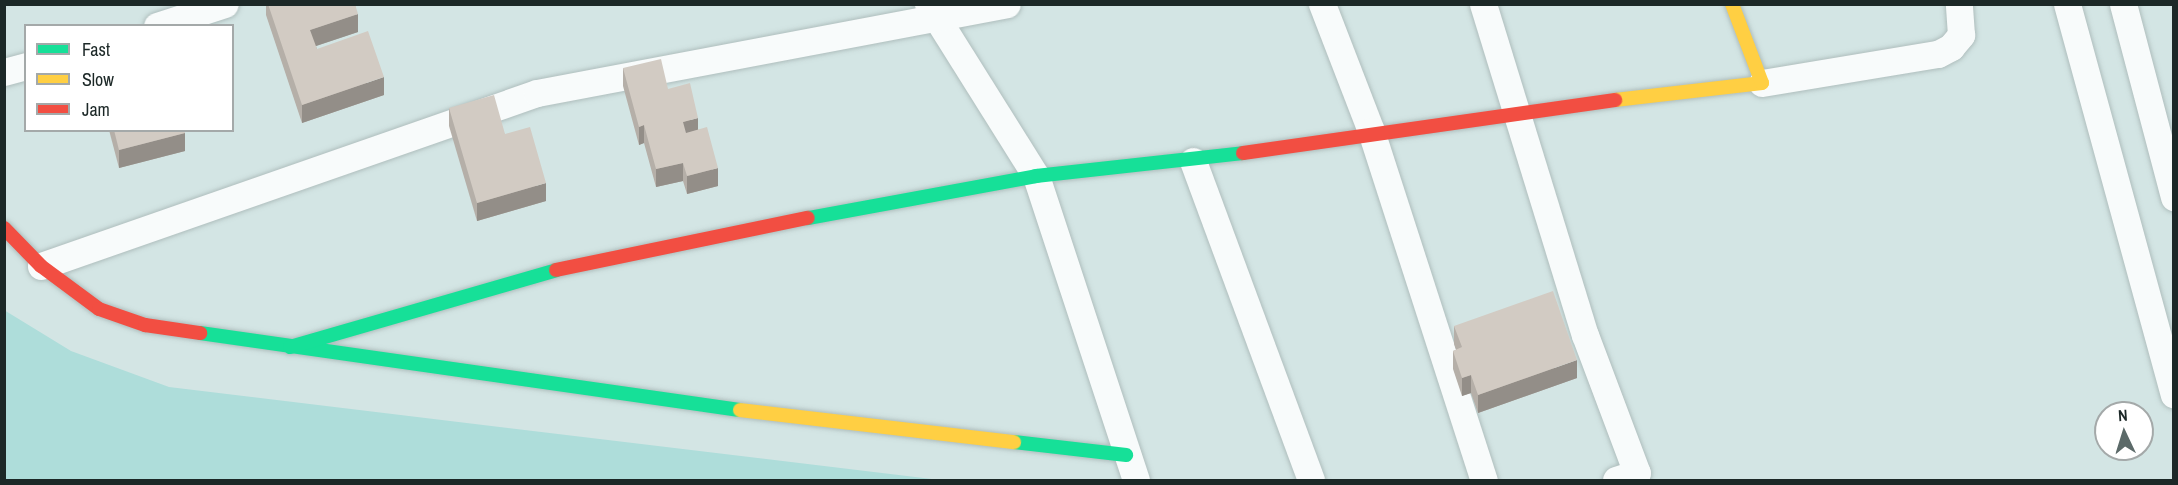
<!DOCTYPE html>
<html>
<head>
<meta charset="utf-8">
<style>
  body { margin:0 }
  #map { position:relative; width:2178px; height:485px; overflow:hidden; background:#d3e5e4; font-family:"Archivo Narrow",sans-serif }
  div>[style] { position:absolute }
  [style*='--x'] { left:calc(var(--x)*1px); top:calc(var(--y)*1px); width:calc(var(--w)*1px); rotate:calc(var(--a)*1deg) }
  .green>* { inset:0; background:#aeddda }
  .roads { filter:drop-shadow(0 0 2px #afbebd) drop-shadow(0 0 2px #afbebd) }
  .street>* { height:27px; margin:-13.5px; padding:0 13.5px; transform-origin:13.5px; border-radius:13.5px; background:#f8fbfb }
  .fast>* { height:14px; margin:-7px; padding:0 7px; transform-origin:7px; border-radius:7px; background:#16e098 }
  .slow>* { height:14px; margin:-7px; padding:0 7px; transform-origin:7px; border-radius:7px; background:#ffcf43 }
  .jam>* { height:14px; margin:-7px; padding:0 7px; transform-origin:7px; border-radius:7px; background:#f24e42 }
  .wall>* { inset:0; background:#b5afa8 }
  .shaded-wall>* { inset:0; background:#938e88 }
  .building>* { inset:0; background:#d2cbc3 }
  span { translate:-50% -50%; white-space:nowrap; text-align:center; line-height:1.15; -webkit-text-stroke:5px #fff; paint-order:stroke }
  .frame { position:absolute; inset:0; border:6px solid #1c2827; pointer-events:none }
  .legend { position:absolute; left:24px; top:24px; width:210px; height:108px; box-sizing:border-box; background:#fff; border:2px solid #a4a9a9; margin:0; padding:8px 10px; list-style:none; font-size:18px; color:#1c2827 }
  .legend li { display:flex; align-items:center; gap:12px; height:30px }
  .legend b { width:30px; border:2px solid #a4a9a9 }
  .north { position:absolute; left:2094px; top:401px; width:60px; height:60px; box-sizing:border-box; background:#fff; border:2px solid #a4a9a9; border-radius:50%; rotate:356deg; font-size:16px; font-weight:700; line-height:24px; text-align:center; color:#1c2827 }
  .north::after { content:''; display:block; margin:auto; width:21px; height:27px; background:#5c6a69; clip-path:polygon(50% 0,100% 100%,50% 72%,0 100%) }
</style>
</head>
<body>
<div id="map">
  <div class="green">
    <i style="clip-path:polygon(4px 310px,71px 351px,169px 387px,940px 480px,5px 480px)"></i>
  </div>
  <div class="roads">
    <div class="street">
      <i style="--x:928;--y:4;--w:203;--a:57.9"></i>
      <i style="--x:1036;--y:176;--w:320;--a:71.8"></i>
      <i style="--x:1322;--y:4;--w:136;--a:68.9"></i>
      <i style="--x:1371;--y:131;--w:367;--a:72.1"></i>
      <i style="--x:1483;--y:4;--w:346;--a:72.9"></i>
      <i style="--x:1585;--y:335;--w:147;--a:69.4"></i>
      <i style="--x:1637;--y:473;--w:22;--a:162"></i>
      <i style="--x:2067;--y:4;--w:405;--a:74.7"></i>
      <i style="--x:2123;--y:4;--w:200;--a:75.2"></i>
      <i style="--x:157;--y:26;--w:71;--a:-17.9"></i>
      <i style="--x:4;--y:72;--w:23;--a:-15"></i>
      <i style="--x:1762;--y:83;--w:178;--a:-9.4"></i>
      <i style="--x:1938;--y:54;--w:15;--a:-28"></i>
      <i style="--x:1951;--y:47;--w:16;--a:-50"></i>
      <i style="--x:1961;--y:35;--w:31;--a:-94"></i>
      <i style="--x:1193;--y:161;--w:340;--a:69.7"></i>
      <i style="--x:41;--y:266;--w:525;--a:-19.23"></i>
      <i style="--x:537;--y:93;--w:478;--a:-10.7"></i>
    </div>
    <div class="fast">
      <i style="--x:808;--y:218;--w:232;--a:-10.4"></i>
      <i style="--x:1036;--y:176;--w:208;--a:-6.3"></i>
      <i style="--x:200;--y:333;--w:545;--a:8.12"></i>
      <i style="--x:290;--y:347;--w:277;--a:-16.1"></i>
      <i style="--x:1014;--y:442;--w:113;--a:6.6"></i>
    </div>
    <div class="slow">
      <i style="--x:1615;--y:100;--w:148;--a:-6.6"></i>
      <i style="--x:1762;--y:83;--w:85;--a:-110.8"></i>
      <i style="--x:740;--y:410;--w:276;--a:6.7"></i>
    </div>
    <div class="jam">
      <i style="--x:1243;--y:153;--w:376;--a:-8.1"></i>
      <i style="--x:4;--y:228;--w:53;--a:45.8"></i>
      <i style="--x:41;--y:266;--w:72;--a:36.6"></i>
      <i style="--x:99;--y:309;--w:49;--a:19.2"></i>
      <i style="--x:145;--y:325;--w:56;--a:8.3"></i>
      <i style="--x:556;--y:270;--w:257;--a:-11.7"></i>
    </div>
  </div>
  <div class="wall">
    <i style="clip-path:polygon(266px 4px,355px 4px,358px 32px,316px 46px,317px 49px,384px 95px,302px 123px,266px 15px)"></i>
    <i style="clip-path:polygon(623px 68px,668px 89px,698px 129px,718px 186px,687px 194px,683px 181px,656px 187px,644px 143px,639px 145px,623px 86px)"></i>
    <i style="clip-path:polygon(449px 108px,505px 134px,546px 201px,477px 221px,449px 126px)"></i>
    <i style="clip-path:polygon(109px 130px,185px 130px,185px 151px,119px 168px)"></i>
    <i style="clip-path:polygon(1454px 326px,1577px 378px,1478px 413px,1471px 393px,1462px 396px,1453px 369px,1453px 351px,1456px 350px,1454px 344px)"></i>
  </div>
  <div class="shaded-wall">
    <i style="clip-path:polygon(358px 14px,358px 32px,310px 48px,310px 30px)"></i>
    <i style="clip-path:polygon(384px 77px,384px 95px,302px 123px,302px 105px)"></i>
    <i style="clip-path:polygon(698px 118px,698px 136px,683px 140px,683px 122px)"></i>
    <i style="clip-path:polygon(644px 125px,644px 143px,639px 145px,639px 127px)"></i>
    <i style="clip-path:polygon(185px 133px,185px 151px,119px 168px,119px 150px)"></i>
    <i style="clip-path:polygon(683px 163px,683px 181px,656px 187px,656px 169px)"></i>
    <i style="clip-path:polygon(718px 168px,718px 186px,687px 194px,687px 176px)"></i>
    <i style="clip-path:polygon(546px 183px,546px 201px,477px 221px,477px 203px)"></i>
    <i style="clip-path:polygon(1577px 360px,1577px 378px,1478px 413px,1478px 395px)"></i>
    <i style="clip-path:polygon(1471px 375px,1471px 393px,1462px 396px,1462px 378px)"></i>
  </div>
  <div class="building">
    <i style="clip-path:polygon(268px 4px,355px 4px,358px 14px,310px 30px,317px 49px,368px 31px,384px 77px,302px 105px)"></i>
    <i style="clip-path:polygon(661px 59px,668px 89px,690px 83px,698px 118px,683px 122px,686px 133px,707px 127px,718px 168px,687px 176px,683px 163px,656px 169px,644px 125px,639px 127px,623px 68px)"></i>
    <i style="clip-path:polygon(494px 95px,505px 134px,530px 127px,546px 183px,477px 203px,449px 108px)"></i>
    <i style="clip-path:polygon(114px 130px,185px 130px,185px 133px,119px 150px)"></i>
    <i style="clip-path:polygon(1553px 291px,1577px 360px,1478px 395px,1471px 375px,1462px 378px,1453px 351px,1462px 347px,1454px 326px)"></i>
  </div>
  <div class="frame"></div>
  <ul class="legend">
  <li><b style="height:8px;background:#16e098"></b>Fast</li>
  <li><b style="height:8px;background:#ffcf43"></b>Slow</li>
  <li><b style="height:8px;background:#f24e42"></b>Jam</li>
  </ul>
  <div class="north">N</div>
</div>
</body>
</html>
